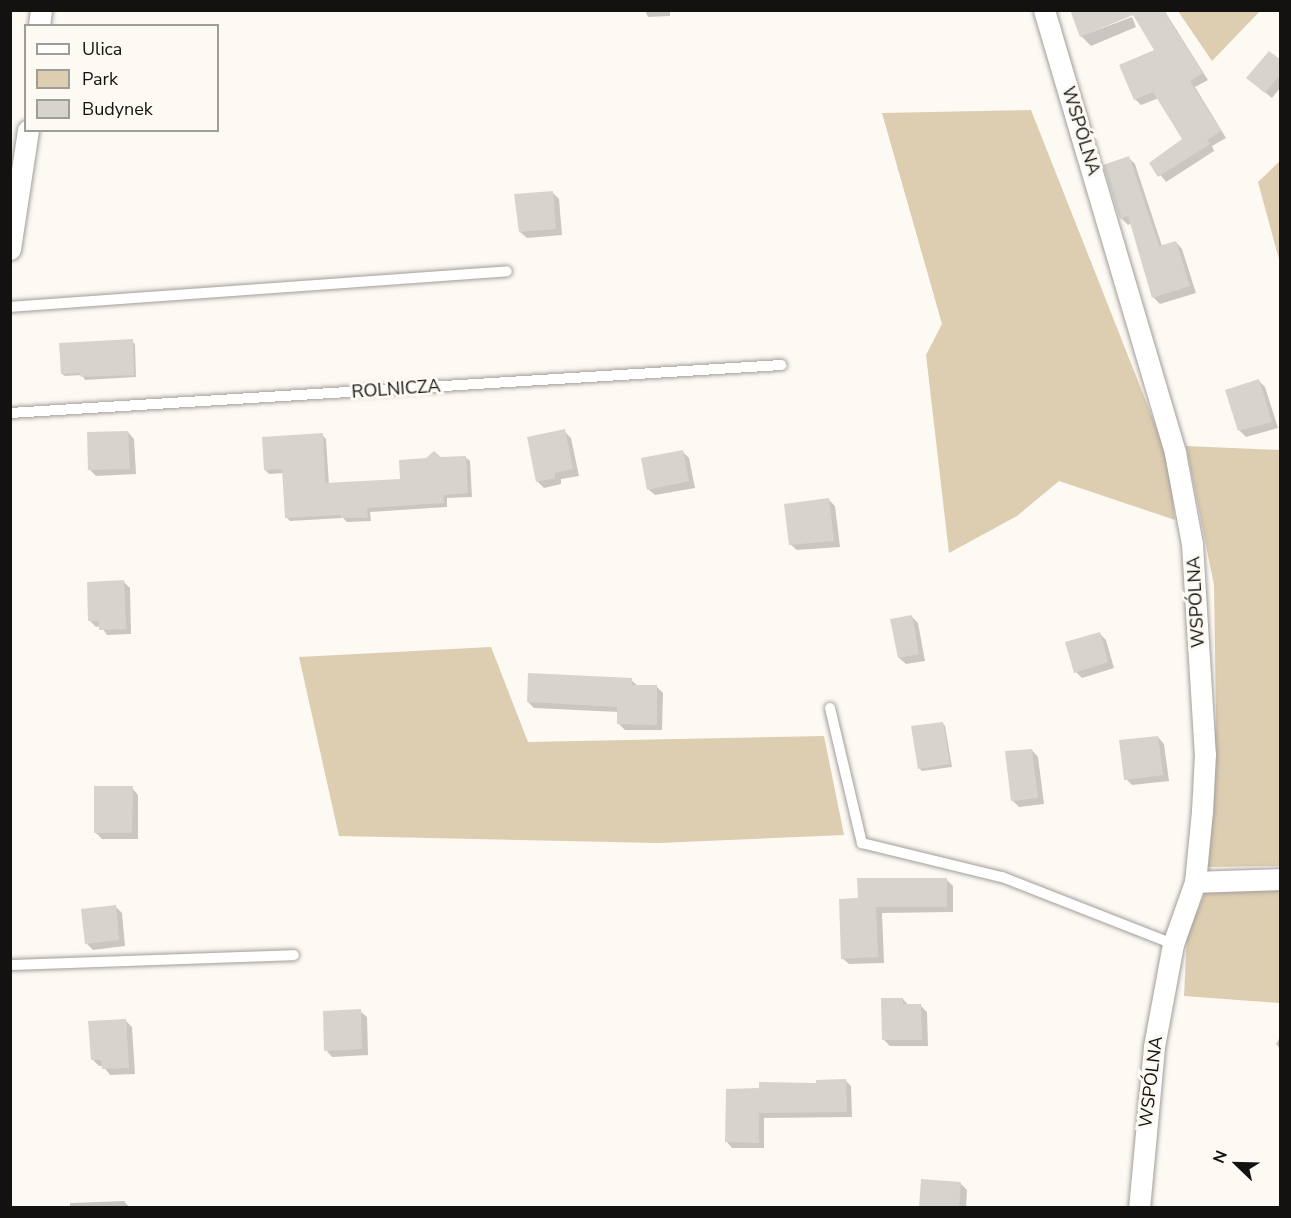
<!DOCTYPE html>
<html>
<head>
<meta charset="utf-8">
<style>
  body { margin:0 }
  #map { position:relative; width:1291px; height:1218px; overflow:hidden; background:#fdf9f3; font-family:"Nunito Sans",sans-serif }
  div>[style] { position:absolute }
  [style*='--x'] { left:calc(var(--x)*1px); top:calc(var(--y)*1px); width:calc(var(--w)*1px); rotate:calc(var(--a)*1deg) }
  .green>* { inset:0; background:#ddcdb1 }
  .shadow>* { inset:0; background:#0003 }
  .building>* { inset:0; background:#d7d4ce }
  .roads { filter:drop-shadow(0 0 2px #a29e99) drop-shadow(0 0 2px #a29e99) }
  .service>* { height:10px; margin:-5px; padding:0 5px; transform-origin:5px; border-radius:5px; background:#fff }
  .minor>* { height:21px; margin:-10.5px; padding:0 10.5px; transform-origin:10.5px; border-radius:10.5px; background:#fff }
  span { translate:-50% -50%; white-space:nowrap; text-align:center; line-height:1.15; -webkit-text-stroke:6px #fdf9f3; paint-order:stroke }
  .street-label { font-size:18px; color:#131210 }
  .frame { position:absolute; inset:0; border:12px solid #131210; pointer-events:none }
  .legend { position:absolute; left:24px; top:24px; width:195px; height:108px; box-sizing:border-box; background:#fdf9f3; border:2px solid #9f9d98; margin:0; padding:8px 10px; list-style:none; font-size:18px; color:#131210 }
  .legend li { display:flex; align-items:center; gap:12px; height:30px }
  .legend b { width:30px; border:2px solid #9f9d98 }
  .north { position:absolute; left:1207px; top:1134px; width:60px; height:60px; -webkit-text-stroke:4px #fdf9f3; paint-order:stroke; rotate:293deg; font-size:16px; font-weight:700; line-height:24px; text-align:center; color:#131210 }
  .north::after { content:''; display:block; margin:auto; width:21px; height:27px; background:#131210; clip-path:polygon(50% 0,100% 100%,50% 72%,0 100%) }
</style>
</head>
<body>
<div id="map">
  <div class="green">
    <i style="clip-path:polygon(1178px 11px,1260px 11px,1212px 61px)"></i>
    <i style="clip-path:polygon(1031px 110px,1168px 457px,1175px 520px,1059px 481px,1017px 516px,949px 553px,926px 355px,942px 324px,882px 113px)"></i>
    <i style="clip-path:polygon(1280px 161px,1280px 263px,1258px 182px)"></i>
    <i style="clip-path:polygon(1186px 446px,1280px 450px,1280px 866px,1207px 867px,1216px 717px,1214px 585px)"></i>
    <i style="clip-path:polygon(491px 647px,528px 742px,824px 736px,844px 835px,658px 843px,339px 836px,299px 657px)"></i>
    <i style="clip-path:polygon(1280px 889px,1280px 1003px,1184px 996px,1187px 936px,1206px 890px)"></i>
  </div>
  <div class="shadow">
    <i style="clip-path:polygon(645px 10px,670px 10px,670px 16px,648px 17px)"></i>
    <i style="clip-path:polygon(1137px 10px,1164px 10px,1208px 80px,1195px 87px,1226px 138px,1212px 146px,1214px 151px,1166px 182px,1151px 163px,1184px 140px,1159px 98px,1141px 105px,1135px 99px,1156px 51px)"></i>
    <i style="clip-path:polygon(1132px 17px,1136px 27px,1091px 46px,1081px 36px)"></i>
    <i style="clip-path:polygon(1280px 62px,1280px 88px,1272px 98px,1255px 84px)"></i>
    <i style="clip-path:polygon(1129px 158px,1135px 164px,1162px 246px,1176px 242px,1182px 249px,1196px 293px,1160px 304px,1153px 297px,1132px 223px,1128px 225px,1121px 218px)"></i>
    <i style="clip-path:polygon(552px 192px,559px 199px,562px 235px,527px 238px,520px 232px)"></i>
    <i style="clip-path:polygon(132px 341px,135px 344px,136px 377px,85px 380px,82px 375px,65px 376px,62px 374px)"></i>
    <i style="clip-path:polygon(1259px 381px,1265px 387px,1278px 428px,1246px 437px,1240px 431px)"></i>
    <i style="clip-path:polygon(564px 431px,571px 438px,579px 476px,561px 479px,561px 484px,544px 488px,537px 481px)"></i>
    <i style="clip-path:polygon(128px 432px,134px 439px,136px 474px,96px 476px,89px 469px)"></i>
    <i style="clip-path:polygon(322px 435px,326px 439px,329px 485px,402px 480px,441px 459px,465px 457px,470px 461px,472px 497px,447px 498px,447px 507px,370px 512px,371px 521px,347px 522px,343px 518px,290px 521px,286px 517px,284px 473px,269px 474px,265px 470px)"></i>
    <i style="clip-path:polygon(682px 451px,689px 458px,695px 488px,655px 495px,648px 489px)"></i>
    <i style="clip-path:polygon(829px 500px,835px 506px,840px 547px,797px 550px,790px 544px)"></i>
    <i style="clip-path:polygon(124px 582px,130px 588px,131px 634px,107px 635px,101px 626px,96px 627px,90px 621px)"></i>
    <i style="clip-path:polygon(912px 617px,918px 623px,925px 661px,906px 664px,899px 658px)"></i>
    <i style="clip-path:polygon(1099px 633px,1106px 640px,1114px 668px,1082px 678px,1076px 672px)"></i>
    <i style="clip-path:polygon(631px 680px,638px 686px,657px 687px,663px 693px,662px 730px,625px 730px,619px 724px,619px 712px,534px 708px,528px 702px)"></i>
    <i style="clip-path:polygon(942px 723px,945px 726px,952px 767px,922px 771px,919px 768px)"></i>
    <i style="clip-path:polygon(1158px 737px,1164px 744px,1169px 781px,1132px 785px,1126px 779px)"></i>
    <i style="clip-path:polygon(1032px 750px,1038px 757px,1044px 804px,1019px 807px,1012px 800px)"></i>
    <i style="clip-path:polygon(132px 788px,138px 795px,138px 839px,102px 839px,95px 832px)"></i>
    <i style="clip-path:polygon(946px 879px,953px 886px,953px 912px,882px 913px,884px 963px,849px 964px,842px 958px,859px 899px)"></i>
    <i style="clip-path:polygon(115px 906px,122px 913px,125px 946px,93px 950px,87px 944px)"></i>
    <i style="clip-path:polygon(903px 999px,909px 1006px,920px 1005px,927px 1012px,928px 1046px,890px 1046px,883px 1039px)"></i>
    <i style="clip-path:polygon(360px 1011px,367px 1017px,368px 1055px,332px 1057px,326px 1050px)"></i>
    <i style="clip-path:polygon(125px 1020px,132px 1027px,135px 1074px,110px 1075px,103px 1066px,99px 1066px,93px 1060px)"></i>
    <i style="clip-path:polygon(1280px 1037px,1280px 1049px,1276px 1044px)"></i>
    <i style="clip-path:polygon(846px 1081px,851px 1086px,852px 1117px,764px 1118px,764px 1148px,732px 1148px,727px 1142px,727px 1091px)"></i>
    <i style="clip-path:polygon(960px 1183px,967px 1190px,966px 1208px,920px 1208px)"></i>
    <i style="clip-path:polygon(124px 1201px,130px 1208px,70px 1208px,70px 1203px)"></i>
  </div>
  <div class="building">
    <i style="clip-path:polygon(1070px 10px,1163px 10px,1203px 73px,1190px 81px,1221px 131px,1207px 140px,1210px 144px,1158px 177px,1149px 163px,1182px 139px,1153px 92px,1134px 100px,1119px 65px,1154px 50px,1133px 15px,1080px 37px)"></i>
    <i style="clip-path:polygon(1269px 51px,1281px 60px,1281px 74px,1265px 93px,1246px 78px)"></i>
    <i style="clip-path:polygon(1129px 156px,1159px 246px,1176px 241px,1190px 286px,1152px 298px,1128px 216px,1120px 219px,1103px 165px)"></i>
    <i style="clip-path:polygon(553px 191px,556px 229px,519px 232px,514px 194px)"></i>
    <i style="clip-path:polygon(133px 339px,134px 375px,81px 377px,80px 373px,61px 374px,59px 343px)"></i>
    <i style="clip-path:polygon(1259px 379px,1272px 422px,1238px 431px,1225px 390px)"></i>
    <i style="clip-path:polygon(565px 429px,573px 469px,555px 473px,555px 478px,536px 482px,527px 437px)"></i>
    <i style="clip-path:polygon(128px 431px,130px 469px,88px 470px,87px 432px)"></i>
    <i style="clip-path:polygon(323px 433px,325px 483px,400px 479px,399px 460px,426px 458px,434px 451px,441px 457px,466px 456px,468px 493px,443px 495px,444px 503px,367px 508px,368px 518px,341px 518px,341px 515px,285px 518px,282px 469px,264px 470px,262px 437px)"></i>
    <i style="clip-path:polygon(683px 450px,689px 481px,647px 490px,641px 458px)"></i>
    <i style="clip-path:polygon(829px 498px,834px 541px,789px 545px,784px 504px)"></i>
    <i style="clip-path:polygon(124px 580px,126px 629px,99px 630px,99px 621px,88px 621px,87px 582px)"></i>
    <i style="clip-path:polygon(912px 615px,919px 654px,898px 658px,890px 619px)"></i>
    <i style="clip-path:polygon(1100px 632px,1108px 662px,1074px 673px,1065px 642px)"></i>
    <i style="clip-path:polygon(528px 673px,632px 678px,632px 685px,657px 685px,657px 725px,617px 724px,617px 707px,527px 702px)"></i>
    <i style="clip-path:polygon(943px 722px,950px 764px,918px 769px,911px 726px)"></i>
    <i style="clip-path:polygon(1158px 736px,1163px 775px,1124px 780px,1119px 740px)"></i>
    <i style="clip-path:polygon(1032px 749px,1038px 798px,1011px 801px,1005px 751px)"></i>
    <i style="clip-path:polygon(94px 786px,133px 786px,132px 833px,94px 833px)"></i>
    <i style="clip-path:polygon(857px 878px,947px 878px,947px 907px,876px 907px,878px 957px,841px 959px,839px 899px,858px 898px)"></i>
    <i style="clip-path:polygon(116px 905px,119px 940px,85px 944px,81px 909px)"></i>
    <i style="clip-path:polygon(881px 998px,903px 998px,903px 1004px,921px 1004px,922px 1040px,882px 1040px)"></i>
    <i style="clip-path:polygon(361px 1009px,362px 1049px,324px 1051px,323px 1011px)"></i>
    <i style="clip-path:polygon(126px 1019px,129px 1068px,102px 1069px,101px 1060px,91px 1060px,88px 1021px)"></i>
    <i style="clip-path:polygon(846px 1079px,847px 1112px,759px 1113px,759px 1143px,725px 1142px,726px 1089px,759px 1088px,759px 1082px,816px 1083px,816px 1080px)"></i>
    <i style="clip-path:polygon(921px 1179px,961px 1182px,959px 1208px,919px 1208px)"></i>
  </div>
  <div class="roads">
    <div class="service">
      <i style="--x:10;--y:307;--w:498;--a:-4.1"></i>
      <i style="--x:10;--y:413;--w:773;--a:-3.56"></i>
      <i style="--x:830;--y:708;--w:139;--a:76.7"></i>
      <i style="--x:862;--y:843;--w:144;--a:13.7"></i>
      <i style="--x:1002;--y:877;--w:184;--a:21.4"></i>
      <i style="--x:10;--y:965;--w:284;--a:-2"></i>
    </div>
    <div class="minor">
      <i style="--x:1044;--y:10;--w:462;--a:73.5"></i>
      <i style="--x:1175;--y:453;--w:93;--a:79.4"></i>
      <i style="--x:1192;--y:544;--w:210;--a:86.5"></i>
      <i style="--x:1205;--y:754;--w:57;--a:93"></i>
      <i style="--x:1202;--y:811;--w:71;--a:95.6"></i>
      <i style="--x:1195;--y:882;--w:66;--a:109.5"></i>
      <i style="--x:1173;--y:944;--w:105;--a:100.5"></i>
      <i style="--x:1154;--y:1047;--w:162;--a:95.3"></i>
      <i style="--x:39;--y:26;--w:16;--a:-83"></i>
      <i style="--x:10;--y:249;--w:120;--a:-81.4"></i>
      <i style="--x:1195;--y:882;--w:85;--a:-2"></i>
    </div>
  </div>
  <div class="street-label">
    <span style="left:1081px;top:131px;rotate:73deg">WSPÓLNA</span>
    <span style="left:396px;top:389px;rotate:-4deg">ROLNICZA</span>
    <span style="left:1196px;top:602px;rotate:-93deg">WSPÓLNA</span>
    <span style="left:1151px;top:1082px;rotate:-83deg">WSPÓLNA</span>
  </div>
  <div class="frame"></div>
  <ul class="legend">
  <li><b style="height:8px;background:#fff"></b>Ulica</li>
  <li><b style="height:16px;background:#ddcdb1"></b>Park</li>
  <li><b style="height:16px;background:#d7d4ce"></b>Budynek</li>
  </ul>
  <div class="north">N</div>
</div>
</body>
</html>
